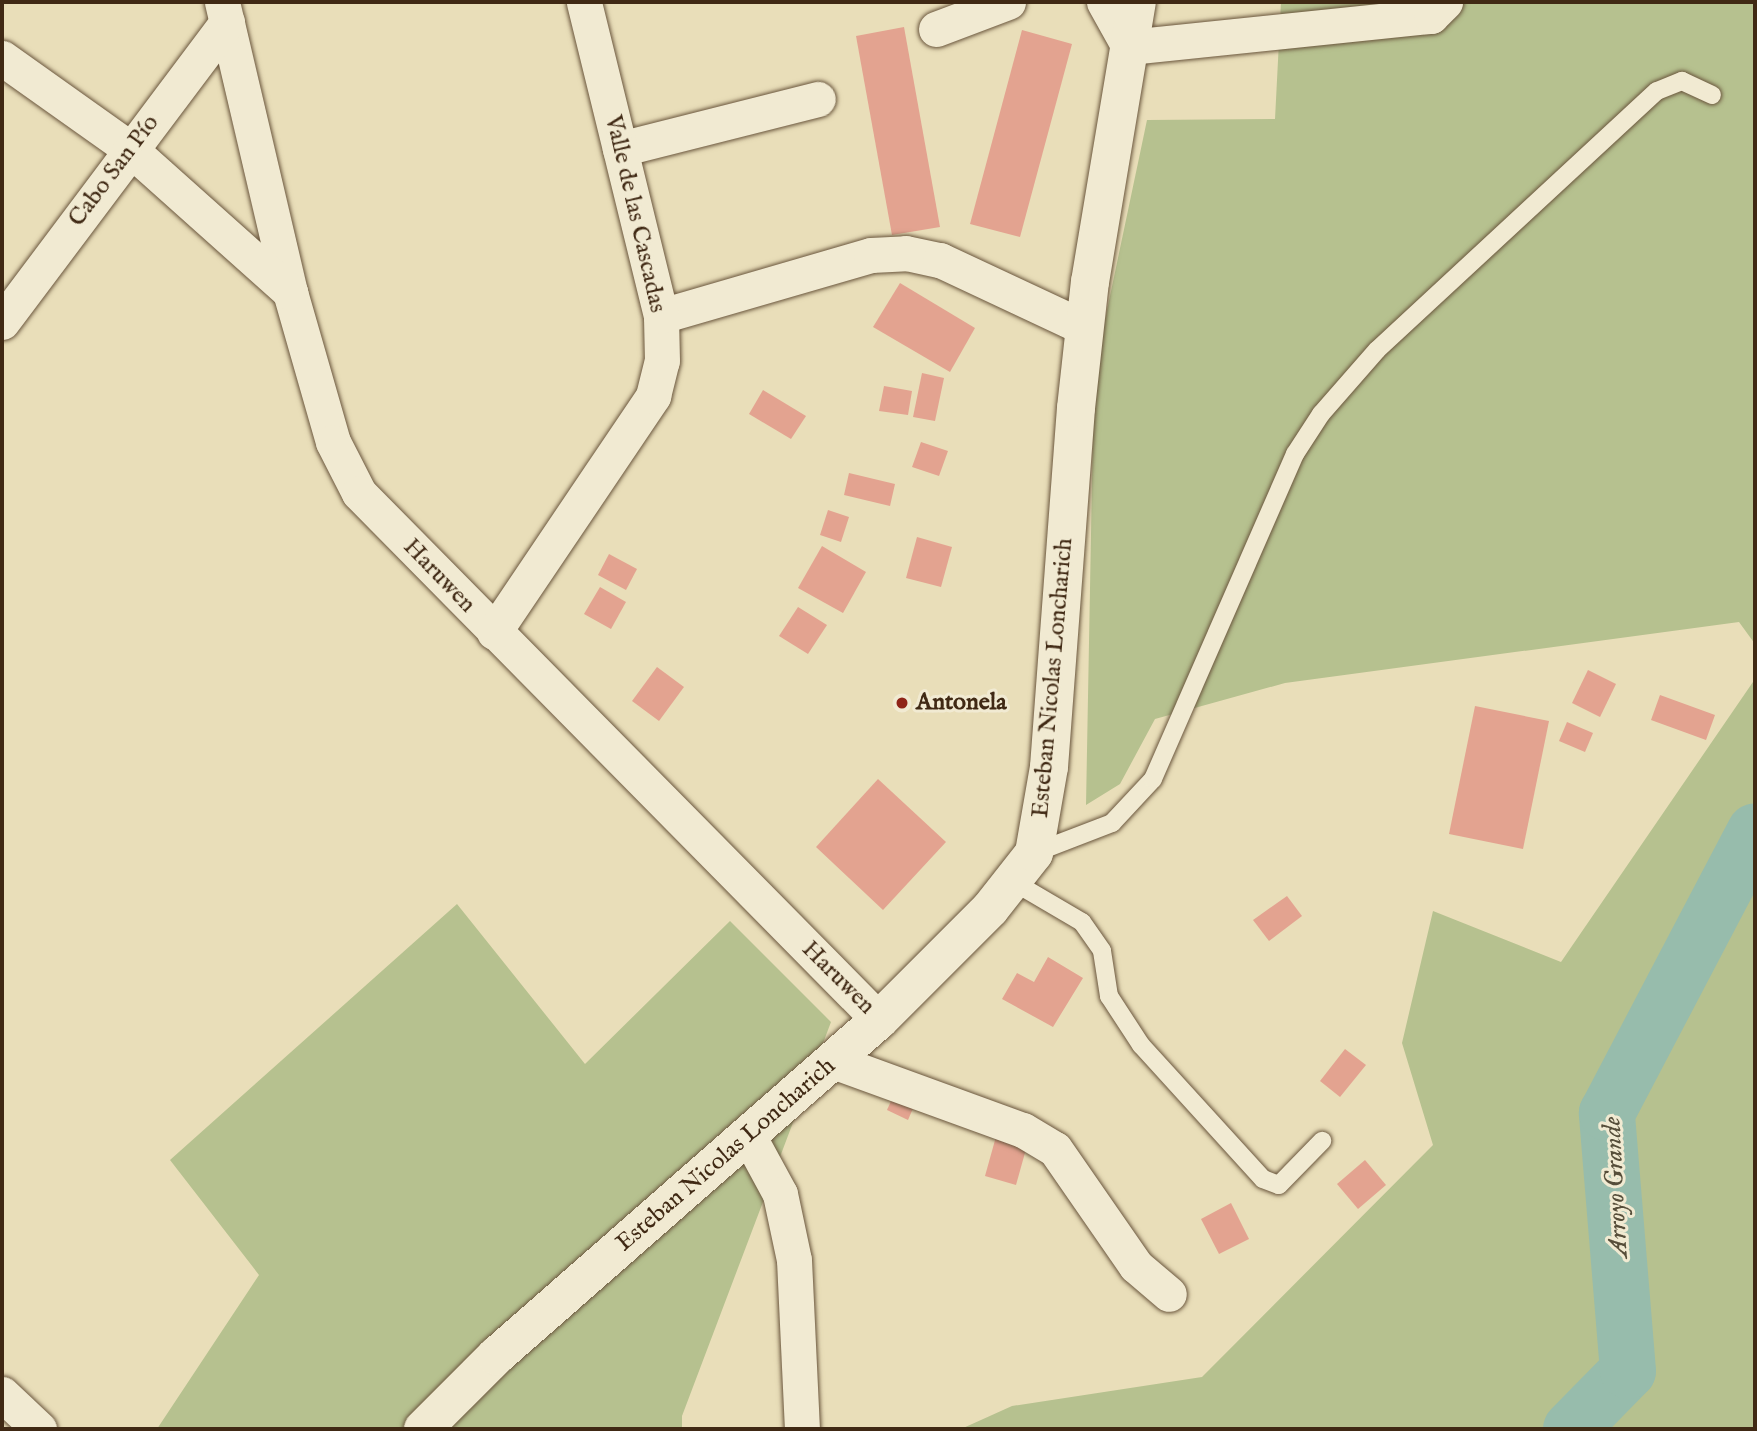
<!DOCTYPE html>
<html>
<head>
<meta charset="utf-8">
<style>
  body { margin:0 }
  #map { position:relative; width:1757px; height:1431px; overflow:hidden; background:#e9deb9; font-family:"IM FELL English",serif }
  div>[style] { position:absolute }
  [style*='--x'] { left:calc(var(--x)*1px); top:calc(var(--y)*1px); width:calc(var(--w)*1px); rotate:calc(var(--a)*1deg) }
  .green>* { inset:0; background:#b6c18f }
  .river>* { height:56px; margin:-28px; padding:0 28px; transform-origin:28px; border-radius:28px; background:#97bcac }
  .building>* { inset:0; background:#e3a390 }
  .roads { filter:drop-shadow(0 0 2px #6a563d) drop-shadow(0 0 2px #6a563d) }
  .lane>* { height:18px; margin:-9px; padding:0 9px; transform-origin:9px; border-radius:9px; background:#f1ead2 }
  .street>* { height:35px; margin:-17.5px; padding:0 17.5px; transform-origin:17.5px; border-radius:17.5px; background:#f1ead2 }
  .secondary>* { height:38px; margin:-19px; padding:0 19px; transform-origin:19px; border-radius:19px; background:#f1ead2 }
  .dots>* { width:19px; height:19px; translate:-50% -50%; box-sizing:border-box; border:4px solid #f1ead2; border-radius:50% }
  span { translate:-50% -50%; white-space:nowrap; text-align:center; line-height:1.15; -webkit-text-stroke:6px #f1ead2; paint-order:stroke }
  .street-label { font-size:24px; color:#402914 }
  .poi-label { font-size:24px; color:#402914; font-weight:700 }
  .left { translate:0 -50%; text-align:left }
  .water-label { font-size:26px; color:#564e3a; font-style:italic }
  .frame { position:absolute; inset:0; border:4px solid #402914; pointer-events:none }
</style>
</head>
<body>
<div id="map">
  <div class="green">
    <i style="clip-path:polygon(1281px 2px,1755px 2px,1755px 644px,1739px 622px,1285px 683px,1155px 719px,1120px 784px,1086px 805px,1094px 372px,1147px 120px,1275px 119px)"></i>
    <i style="clip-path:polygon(1755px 679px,1755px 1429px,961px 1429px,1012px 1406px,1202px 1377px,1433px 1145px,1402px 1043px,1433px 911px,1561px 962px)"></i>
    <i style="clip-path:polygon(457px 904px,585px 1064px,730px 921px,831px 1022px,682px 1416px,682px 1429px,157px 1429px,259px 1275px,170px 1160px)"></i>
  </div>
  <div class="river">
    <i style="--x:1571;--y:1429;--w:81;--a:-45.5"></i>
    <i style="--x:1628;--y:1371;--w:259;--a:-94.7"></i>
    <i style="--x:1607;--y:1113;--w:318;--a:-62.3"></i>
  </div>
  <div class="building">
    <i style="clip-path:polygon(904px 27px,940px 227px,892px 235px,856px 36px)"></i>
    <i style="clip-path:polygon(1022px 30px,1072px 44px,1020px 237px,970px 224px)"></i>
    <i style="clip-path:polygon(900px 283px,975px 328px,950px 372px,873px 327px)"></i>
    <i style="clip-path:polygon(922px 373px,944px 378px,935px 421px,913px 417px)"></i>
    <i style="clip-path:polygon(884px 386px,912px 391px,908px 415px,879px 411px)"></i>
    <i style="clip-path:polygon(763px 390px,806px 416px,791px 439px,749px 414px)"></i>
    <i style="clip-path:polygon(921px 442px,948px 451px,939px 476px,912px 467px)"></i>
    <i style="clip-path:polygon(849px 473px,895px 484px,890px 506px,844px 495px)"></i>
    <i style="clip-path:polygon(828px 510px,849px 517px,841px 542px,820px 535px)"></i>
    <i style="clip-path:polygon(917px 537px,952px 547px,941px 587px,906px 578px)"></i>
    <i style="clip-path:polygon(822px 546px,866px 572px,843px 613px,798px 588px)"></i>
    <i style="clip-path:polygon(609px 554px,637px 569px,626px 590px,598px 575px)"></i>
    <i style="clip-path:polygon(600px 587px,626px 602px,611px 629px,584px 614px)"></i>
    <i style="clip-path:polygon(798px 607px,827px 625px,808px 654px,779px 636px)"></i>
    <i style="clip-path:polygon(657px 667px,684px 687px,659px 721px,632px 701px)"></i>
    <i style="clip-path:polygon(1588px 670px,1616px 684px,1600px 717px,1572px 703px)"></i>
    <i style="clip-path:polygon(1660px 695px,1715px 715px,1706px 740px,1651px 720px)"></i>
    <i style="clip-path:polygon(1475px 706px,1549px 721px,1523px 849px,1449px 834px)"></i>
    <i style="clip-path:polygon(1567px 722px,1593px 733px,1585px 752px,1559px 741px)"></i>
    <i style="clip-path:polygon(878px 779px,946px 842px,883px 910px,816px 847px)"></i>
    <i style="clip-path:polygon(1287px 896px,1302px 916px,1269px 941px,1253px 920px)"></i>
    <i style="clip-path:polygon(1048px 957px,1083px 978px,1053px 1027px,1002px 999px,1017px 973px,1034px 982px)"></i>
    <i style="clip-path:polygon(1345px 1049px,1366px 1065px,1340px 1097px,1320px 1081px)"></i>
    <i style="clip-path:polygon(896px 1090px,917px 1099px,908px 1120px,887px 1110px)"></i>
    <i style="clip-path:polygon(997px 1133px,1028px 1142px,1016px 1185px,985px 1176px)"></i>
    <i style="clip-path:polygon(1365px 1160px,1386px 1185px,1358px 1209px,1337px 1184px)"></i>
    <i style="clip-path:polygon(1231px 1203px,1249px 1239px,1219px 1254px,1201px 1219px)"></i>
  </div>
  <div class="roads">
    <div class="lane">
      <i style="--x:1034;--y:853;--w:84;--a:-21"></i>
      <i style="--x:1112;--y:823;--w:60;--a:-47"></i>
      <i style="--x:1153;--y:779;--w:355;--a:-66.4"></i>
      <i style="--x:1295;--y:454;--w:48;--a:-57"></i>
      <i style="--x:1321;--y:414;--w:85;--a:-48.8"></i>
      <i style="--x:1377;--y:350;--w:381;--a:-42.8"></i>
      <i style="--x:1657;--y:91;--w:27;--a:-22"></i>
      <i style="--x:1682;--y:81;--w:33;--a:25"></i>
      <i style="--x:1012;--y:881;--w:81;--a:30.4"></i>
      <i style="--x:1082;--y:922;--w:35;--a:55"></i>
      <i style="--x:1102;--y:951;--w:46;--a:81.2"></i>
      <i style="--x:1109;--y:996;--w:59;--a:56.9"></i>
      <i style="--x:1141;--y:1045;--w:181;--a:47.7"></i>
      <i style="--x:1263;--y:1179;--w:17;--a:21"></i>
      <i style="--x:1279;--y:1185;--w:62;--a:-45.7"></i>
    </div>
    <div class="street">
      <i style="--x:222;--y:2;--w:298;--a:76.8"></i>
      <i style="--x:290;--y:292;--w:156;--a:74"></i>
      <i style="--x:333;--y:442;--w:57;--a:63"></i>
      <i style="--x:359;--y:493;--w:740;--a:45.38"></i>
      <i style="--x:1104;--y:2;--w:51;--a:60.9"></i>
      <i style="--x:1129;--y:47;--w:304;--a:-5.9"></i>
      <i style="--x:1431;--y:16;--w:20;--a:-45"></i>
      <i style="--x:936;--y:29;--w:77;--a:-20.6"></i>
      <i style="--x:2;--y:58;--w:157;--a:35.4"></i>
      <i style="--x:130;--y:149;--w:215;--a:41.8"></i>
      <i style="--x:620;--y:149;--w:204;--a:-14.2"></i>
      <i style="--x:661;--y:316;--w:219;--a:-16.2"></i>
      <i style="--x:871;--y:255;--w:35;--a:-3"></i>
      <i style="--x:906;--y:253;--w:35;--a:12"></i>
      <i style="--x:940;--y:260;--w:160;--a:25.1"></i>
      <i style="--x:2;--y:322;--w:375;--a:-53.1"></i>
      <i style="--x:494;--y:632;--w:285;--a:-56"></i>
      <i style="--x:653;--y:396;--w:36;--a:-76"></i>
      <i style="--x:662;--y:361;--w:45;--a:-91.3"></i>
      <i style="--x:661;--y:316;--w:323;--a:-103.8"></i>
      <i style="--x:833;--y:1061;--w:202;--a:20"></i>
      <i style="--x:1023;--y:1130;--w:37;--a:31"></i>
      <i style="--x:1055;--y:1149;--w:142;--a:55.3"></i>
      <i style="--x:1136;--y:1266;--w:43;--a:40.3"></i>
      <i style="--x:748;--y:1135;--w:67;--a:61.5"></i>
      <i style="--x:780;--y:1194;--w:67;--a:78"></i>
      <i style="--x:794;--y:1260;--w:169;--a:87.3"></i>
      <i style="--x:2;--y:1394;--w:51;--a:43.4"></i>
    </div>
    <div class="secondary">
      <i style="--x:423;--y:1429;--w:103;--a:-45"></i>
      <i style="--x:496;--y:1356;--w:509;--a:-41.26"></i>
      <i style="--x:879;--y:1020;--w:157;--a:-45"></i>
      <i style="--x:990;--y:909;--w:71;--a:-51.8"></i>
      <i style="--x:1034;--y:853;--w:87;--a:-80.1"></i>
      <i style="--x:1049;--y:767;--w:360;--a:-85.7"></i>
      <i style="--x:1076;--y:408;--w:127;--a:-83.7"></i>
      <i style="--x:1090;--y:282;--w:284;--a:-80.5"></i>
    </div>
  </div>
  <div class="dots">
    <i style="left:902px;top:703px;background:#8f2418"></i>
  </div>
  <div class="street-label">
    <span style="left:114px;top:171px;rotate:-53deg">Cabo San Pío</span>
    <span style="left:635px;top:214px;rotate:77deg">Valle de las Cascadas</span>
    <span style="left:439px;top:576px;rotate:46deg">Haruwen</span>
    <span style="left:1053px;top:678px;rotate:-85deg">Esteban Nicolas Loncharich</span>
    <span style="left:838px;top:978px;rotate:45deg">Haruwen</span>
    <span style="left:726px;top:1155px;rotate:-41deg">Esteban Nicolas Loncharich</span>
  </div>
  <div class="poi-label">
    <span class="left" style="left:916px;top:703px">Antonela</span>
  </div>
  <div class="water-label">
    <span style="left:1616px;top:1187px;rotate:-93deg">Arroyo Grande</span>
  </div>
  <div class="frame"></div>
</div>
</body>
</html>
